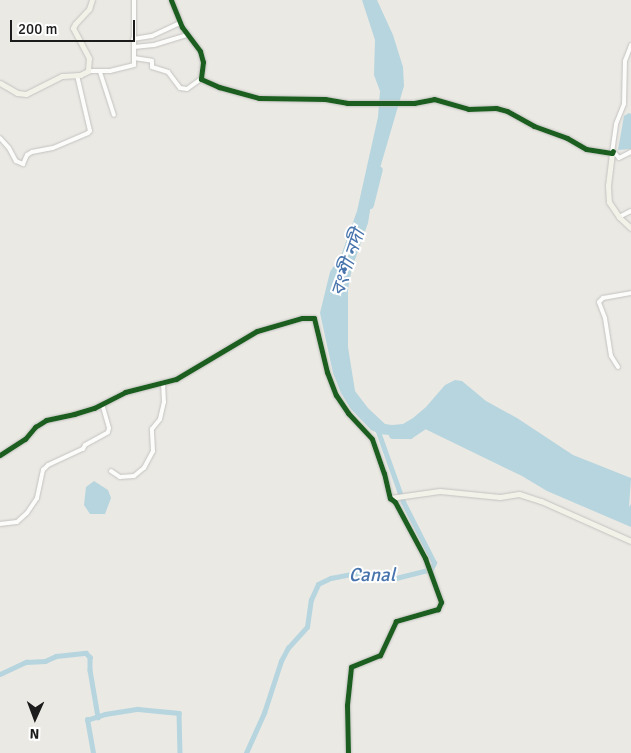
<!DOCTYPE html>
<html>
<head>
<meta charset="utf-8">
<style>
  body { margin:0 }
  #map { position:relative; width:631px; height:753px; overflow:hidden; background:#ebe9e4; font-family:Signika,"Noto Sans Bengali",sans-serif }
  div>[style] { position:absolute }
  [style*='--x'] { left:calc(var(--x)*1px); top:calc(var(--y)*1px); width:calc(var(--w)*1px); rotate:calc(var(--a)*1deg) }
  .water>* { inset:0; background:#b6d5de }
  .canal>* { height:4.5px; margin:-2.25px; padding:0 2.25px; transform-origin:2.25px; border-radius:2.25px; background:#b6d5de }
  .river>* { height:8px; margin:-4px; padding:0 4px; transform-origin:4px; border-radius:4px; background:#b6d5de }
  .roads { filter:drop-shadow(0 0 1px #c3c2c0) drop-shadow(0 0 1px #c3c2c0) }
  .street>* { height:4px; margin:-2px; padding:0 2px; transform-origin:2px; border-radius:2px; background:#fcfcfb }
  .secondary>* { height:5px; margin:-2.5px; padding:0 2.5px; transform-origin:2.5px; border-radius:2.5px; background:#f2f2e9 }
  .cycleway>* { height:5px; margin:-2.5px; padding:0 2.5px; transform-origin:2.5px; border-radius:2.5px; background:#1b5e20 }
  span { translate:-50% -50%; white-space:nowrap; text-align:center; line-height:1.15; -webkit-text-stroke:4px #fff; paint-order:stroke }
  .water-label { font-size:19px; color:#4774ac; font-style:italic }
  .north { position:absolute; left:10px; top:693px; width:50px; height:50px; -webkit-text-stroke:4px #fff; paint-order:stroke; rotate:182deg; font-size:14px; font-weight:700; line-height:20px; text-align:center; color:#1c1c1c }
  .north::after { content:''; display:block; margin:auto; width:18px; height:22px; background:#1c1c1c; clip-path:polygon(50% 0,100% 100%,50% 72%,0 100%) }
  .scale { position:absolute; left:10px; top:20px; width:125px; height:22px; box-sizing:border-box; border:2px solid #1c1c1c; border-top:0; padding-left:6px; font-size:15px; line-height:18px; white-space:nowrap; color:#1c1c1c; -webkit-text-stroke:4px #fff; paint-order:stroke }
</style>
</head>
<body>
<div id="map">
  <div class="water">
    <i style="clip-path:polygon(362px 0,377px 0,393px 35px,403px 67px,404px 86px,373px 192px,368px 223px,352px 268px,348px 289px,348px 347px,355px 391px,368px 408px,385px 424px,392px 425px,403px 424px,413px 418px,426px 407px,445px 385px,455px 380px,462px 381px,486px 401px,517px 418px,573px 455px,631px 478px,629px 507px,631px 504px,631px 527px,547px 491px,522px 476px,421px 427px,416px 431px,398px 436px,380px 434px,371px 430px,351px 409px,341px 393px,333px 373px,320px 313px,330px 272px,342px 253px,357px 211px,378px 117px,380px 91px,374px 75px,375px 40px)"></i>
    <i style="clip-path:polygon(629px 113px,631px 114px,631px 149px,618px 150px,624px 116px)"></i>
    <i style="clip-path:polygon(94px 481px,108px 490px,111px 498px,105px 514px,90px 514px,84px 505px,86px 487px)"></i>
  </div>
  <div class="canal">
    <i style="--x:0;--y:674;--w:29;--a:-25"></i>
    <i style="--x:26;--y:662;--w:19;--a:-3"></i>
    <i style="--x:45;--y:661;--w:12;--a:-24"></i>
    <i style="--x:56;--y:656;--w:30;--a:-6"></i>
    <i style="--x:86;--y:653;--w:6;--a:45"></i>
    <i style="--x:90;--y:657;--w:13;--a:90"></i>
    <i style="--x:90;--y:670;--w:48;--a:80.3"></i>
    <i style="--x:93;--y:753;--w:34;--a:-100"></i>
    <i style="--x:87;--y:720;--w:19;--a:-18"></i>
    <i style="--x:105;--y:714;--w:33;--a:-9"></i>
    <i style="--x:138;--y:709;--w:41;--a:5.6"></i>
    <i style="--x:179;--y:713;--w:40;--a:88.6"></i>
    <i style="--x:246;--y:753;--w:44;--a:-65.8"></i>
    <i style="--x:264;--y:713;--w:55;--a:-71.9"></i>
    <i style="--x:281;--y:661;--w:15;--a:-62"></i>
    <i style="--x:288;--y:648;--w:28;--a:-48"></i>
    <i style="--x:307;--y:627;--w:27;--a:-82"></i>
    <i style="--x:311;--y:600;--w:17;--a:-66"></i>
    <i style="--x:318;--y:584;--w:14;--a:-25"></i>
    <i style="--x:331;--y:578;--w:25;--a:-11"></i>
    <i style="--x:356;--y:573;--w:40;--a:7.1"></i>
    <i style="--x:396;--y:578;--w:36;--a:-14"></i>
    <i style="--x:431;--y:569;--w:7;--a:-63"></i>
    <i style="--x:434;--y:563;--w:68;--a:-116.9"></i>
    <i style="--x:403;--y:502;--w:77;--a:-109.6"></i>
  </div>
  <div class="river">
    <i style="--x:370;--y:205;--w:36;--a:-76"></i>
    <i style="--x:393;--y:435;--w:17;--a:0"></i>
    <i style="--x:410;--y:435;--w:22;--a:-34"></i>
  </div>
  <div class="roads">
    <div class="street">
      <i style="--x:133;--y:39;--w:19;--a:-9"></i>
      <i style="--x:152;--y:36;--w:31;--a:-25"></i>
      <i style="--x:134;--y:47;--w:20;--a:-6"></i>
      <i style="--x:154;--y:45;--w:34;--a:-17"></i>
      <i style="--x:134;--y:58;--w:18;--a:9"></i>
      <i style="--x:152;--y:61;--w:6;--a:90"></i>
      <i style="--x:152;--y:67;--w:17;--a:17"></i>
      <i style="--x:168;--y:72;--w:20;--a:53"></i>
      <i style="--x:180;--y:88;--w:7;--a:8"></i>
      <i style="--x:187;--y:89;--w:17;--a:-36"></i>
      <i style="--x:88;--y:71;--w:22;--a:0"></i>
      <i style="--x:110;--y:71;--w:25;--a:-14"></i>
      <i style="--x:134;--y:65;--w:65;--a:-90"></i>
      <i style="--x:100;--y:72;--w:45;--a:72"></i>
      <i style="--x:0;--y:138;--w:13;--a:48"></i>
      <i style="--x:9;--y:148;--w:15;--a:62"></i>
      <i style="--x:16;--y:161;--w:8;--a:23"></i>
      <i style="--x:23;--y:164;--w:10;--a:-66"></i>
      <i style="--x:27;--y:155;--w:6;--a:-31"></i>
      <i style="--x:32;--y:152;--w:21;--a:-11"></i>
      <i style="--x:53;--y:148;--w:38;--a:-23"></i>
      <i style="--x:88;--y:133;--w:3;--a:-45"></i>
      <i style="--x:90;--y:131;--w:57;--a:-103.1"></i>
      <i style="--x:613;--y:151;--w:9;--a:49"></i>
      <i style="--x:619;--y:158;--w:13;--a:-27"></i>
      <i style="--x:612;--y:153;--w:29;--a:-82"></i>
      <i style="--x:616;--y:124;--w:22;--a:-68"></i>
      <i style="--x:624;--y:104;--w:43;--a:-88.7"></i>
      <i style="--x:625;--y:61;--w:17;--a:-69"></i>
      <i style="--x:619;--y:217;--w:13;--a:-27"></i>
      <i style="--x:618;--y:367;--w:13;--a:-122"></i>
      <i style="--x:611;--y:356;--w:38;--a:-99"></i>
      <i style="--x:605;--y:318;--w:17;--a:-111"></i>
      <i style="--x:599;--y:302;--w:6;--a:-45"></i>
      <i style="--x:603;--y:298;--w:28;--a:-10"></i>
      <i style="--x:111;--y:471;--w:11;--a:34"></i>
      <i style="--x:120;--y:477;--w:14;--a:-4"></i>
      <i style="--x:134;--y:476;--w:13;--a:-39"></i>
      <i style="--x:144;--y:468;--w:19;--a:-62"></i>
      <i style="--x:153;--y:451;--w:22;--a:-93"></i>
      <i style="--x:152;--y:429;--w:13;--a:-51"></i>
      <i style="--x:160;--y:419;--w:17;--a:-77"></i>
      <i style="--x:164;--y:402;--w:20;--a:-93"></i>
      <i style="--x:0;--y:524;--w:17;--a:-7"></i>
      <i style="--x:17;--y:522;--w:13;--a:-42"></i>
      <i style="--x:27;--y:513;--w:18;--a:-56"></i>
      <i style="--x:37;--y:498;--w:29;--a:-78"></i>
      <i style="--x:43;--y:470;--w:7;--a:-45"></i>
      <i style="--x:48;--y:465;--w:38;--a:-25"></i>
      <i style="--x:83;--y:449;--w:4;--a:-63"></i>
      <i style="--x:85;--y:445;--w:26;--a:-29"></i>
      <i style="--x:108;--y:432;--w:4;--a:-76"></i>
      <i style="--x:109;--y:428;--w:25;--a:-106"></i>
    </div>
    <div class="secondary">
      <i style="--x:171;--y:0;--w:29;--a:68"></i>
      <i style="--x:182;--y:27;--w:30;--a:53"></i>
      <i style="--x:200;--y:51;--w:11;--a:75"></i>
      <i style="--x:203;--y:62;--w:17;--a:97"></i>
      <i style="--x:201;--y:79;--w:20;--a:24"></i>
      <i style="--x:219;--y:87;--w:41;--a:15.4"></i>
      <i style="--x:259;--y:98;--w:66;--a:0.9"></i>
      <i style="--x:325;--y:99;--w:22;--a:10"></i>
      <i style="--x:347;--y:103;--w:67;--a:0"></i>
      <i style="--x:414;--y:103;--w:20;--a:-11"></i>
      <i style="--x:434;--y:99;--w:35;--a:16"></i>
      <i style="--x:468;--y:109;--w:28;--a:-2"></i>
      <i style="--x:496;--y:108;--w:11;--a:15"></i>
      <i style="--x:507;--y:111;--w:31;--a:29"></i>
      <i style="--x:534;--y:126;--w:35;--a:20"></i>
      <i style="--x:567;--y:138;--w:22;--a:30"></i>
      <i style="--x:586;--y:149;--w:26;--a:9"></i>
      <i style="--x:612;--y:153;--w:32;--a:97"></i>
      <i style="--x:608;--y:185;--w:17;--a:87"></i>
      <i style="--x:609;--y:202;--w:18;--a:56"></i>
      <i style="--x:619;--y:217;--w:16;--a:43"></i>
      <i style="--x:0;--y:83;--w:20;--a:30"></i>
      <i style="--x:17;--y:93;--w:9;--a:6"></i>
      <i style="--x:26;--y:94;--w:40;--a:-26.6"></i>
      <i style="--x:62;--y:76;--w:18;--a:-3"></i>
      <i style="--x:80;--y:75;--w:9;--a:-27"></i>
      <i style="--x:88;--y:71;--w:13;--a:-86"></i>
      <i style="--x:89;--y:58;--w:34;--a:-118"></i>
      <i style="--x:73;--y:28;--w:4;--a:-63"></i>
      <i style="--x:75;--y:24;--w:21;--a:-47"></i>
      <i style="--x:89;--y:9;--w:9;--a:-72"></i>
      <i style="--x:0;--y:455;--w:30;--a:-33"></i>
      <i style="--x:25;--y:439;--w:16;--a:-50"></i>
      <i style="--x:35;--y:427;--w:13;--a:-32"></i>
      <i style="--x:46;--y:420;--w:29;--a:-12"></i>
      <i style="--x:74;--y:414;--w:21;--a:-17"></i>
      <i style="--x:94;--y:408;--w:35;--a:-27"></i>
      <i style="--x:125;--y:392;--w:53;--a:-14.3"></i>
      <i style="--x:176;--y:379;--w:94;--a:-30.7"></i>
      <i style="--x:257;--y:331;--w:47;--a:-16.1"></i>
      <i style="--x:302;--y:318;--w:12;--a:0"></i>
      <i style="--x:314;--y:318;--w:56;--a:76.5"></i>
      <i style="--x:327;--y:372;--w:25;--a:69"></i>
      <i style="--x:336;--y:395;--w:22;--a:56"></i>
      <i style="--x:348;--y:413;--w:35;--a:47"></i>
      <i style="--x:372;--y:439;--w:36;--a:71"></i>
      <i style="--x:384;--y:473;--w:26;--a:77"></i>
      <i style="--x:390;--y:498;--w:6;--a:39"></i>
      <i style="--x:395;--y:502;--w:64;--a:61.8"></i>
      <i style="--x:425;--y:558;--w:47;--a:70"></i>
      <i style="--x:441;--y:602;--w:8;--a:113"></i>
      <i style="--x:438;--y:609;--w:44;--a:164.1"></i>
      <i style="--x:396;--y:621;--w:38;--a:115"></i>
      <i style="--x:380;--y:655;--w:31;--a:158"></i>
      <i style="--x:351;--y:667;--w:38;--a:96"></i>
      <i style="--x:347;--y:705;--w:48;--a:88.8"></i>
      <i style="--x:390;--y:498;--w:50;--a:-8"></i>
      <i style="--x:440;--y:491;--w:60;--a:5.7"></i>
      <i style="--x:500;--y:497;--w:19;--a:-9"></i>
      <i style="--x:519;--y:494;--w:23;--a:18"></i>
      <i style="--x:541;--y:501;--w:98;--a:24"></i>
    </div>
  </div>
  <div class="cycleway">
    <i style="--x:171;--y:0;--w:29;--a:68"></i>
    <i style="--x:182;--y:27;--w:30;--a:53"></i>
    <i style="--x:200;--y:51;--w:11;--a:75"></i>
    <i style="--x:203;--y:62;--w:17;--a:97"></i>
    <i style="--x:201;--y:79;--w:20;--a:24"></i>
    <i style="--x:219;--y:87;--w:41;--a:15.4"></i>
    <i style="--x:259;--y:98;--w:66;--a:0.9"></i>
    <i style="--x:325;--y:99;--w:22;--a:10"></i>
    <i style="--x:347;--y:103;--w:67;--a:0"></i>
    <i style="--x:414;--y:103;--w:20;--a:-11"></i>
    <i style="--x:434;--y:99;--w:35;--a:16"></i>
    <i style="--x:468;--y:109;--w:28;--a:-2"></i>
    <i style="--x:496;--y:108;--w:11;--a:15"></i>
    <i style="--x:507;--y:111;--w:31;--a:29"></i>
    <i style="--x:534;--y:126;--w:35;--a:20"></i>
    <i style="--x:567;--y:138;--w:22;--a:30"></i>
    <i style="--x:586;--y:149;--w:26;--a:9"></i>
    <i style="--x:612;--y:153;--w:2;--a:-63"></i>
    <i style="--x:0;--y:455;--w:30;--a:-33"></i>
    <i style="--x:25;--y:439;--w:16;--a:-50"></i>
    <i style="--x:35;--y:427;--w:13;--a:-32"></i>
    <i style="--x:46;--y:420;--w:29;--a:-12"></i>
    <i style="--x:74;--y:414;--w:21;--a:-17"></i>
    <i style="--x:94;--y:408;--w:35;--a:-27"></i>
    <i style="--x:125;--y:392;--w:53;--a:-14.3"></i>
    <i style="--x:176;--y:379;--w:94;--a:-30.7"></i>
    <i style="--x:257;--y:331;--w:47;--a:-16.1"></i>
    <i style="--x:302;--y:318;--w:12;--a:0"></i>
    <i style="--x:314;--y:318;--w:56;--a:76.5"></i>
    <i style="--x:327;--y:372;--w:25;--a:69"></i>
    <i style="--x:336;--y:395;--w:22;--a:56"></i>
    <i style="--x:348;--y:413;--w:35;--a:47"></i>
    <i style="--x:372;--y:439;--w:36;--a:71"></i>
    <i style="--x:384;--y:473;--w:26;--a:77"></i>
    <i style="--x:390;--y:498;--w:6;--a:39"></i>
    <i style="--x:395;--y:502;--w:64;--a:61.8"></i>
    <i style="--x:425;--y:558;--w:47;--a:70"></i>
    <i style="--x:441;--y:602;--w:8;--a:113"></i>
    <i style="--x:438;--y:609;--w:44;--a:164.1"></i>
    <i style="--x:396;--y:621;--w:38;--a:115"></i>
    <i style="--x:380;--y:655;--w:31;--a:158"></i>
    <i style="--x:351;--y:667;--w:38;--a:96"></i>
    <i style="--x:347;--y:705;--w:48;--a:88.8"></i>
  </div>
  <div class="water-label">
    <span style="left:349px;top:263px;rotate:-71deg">বংশী নদী</span>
    <span style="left:372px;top:576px">Canal</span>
  </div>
  <div class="north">N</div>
  <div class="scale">200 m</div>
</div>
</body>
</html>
